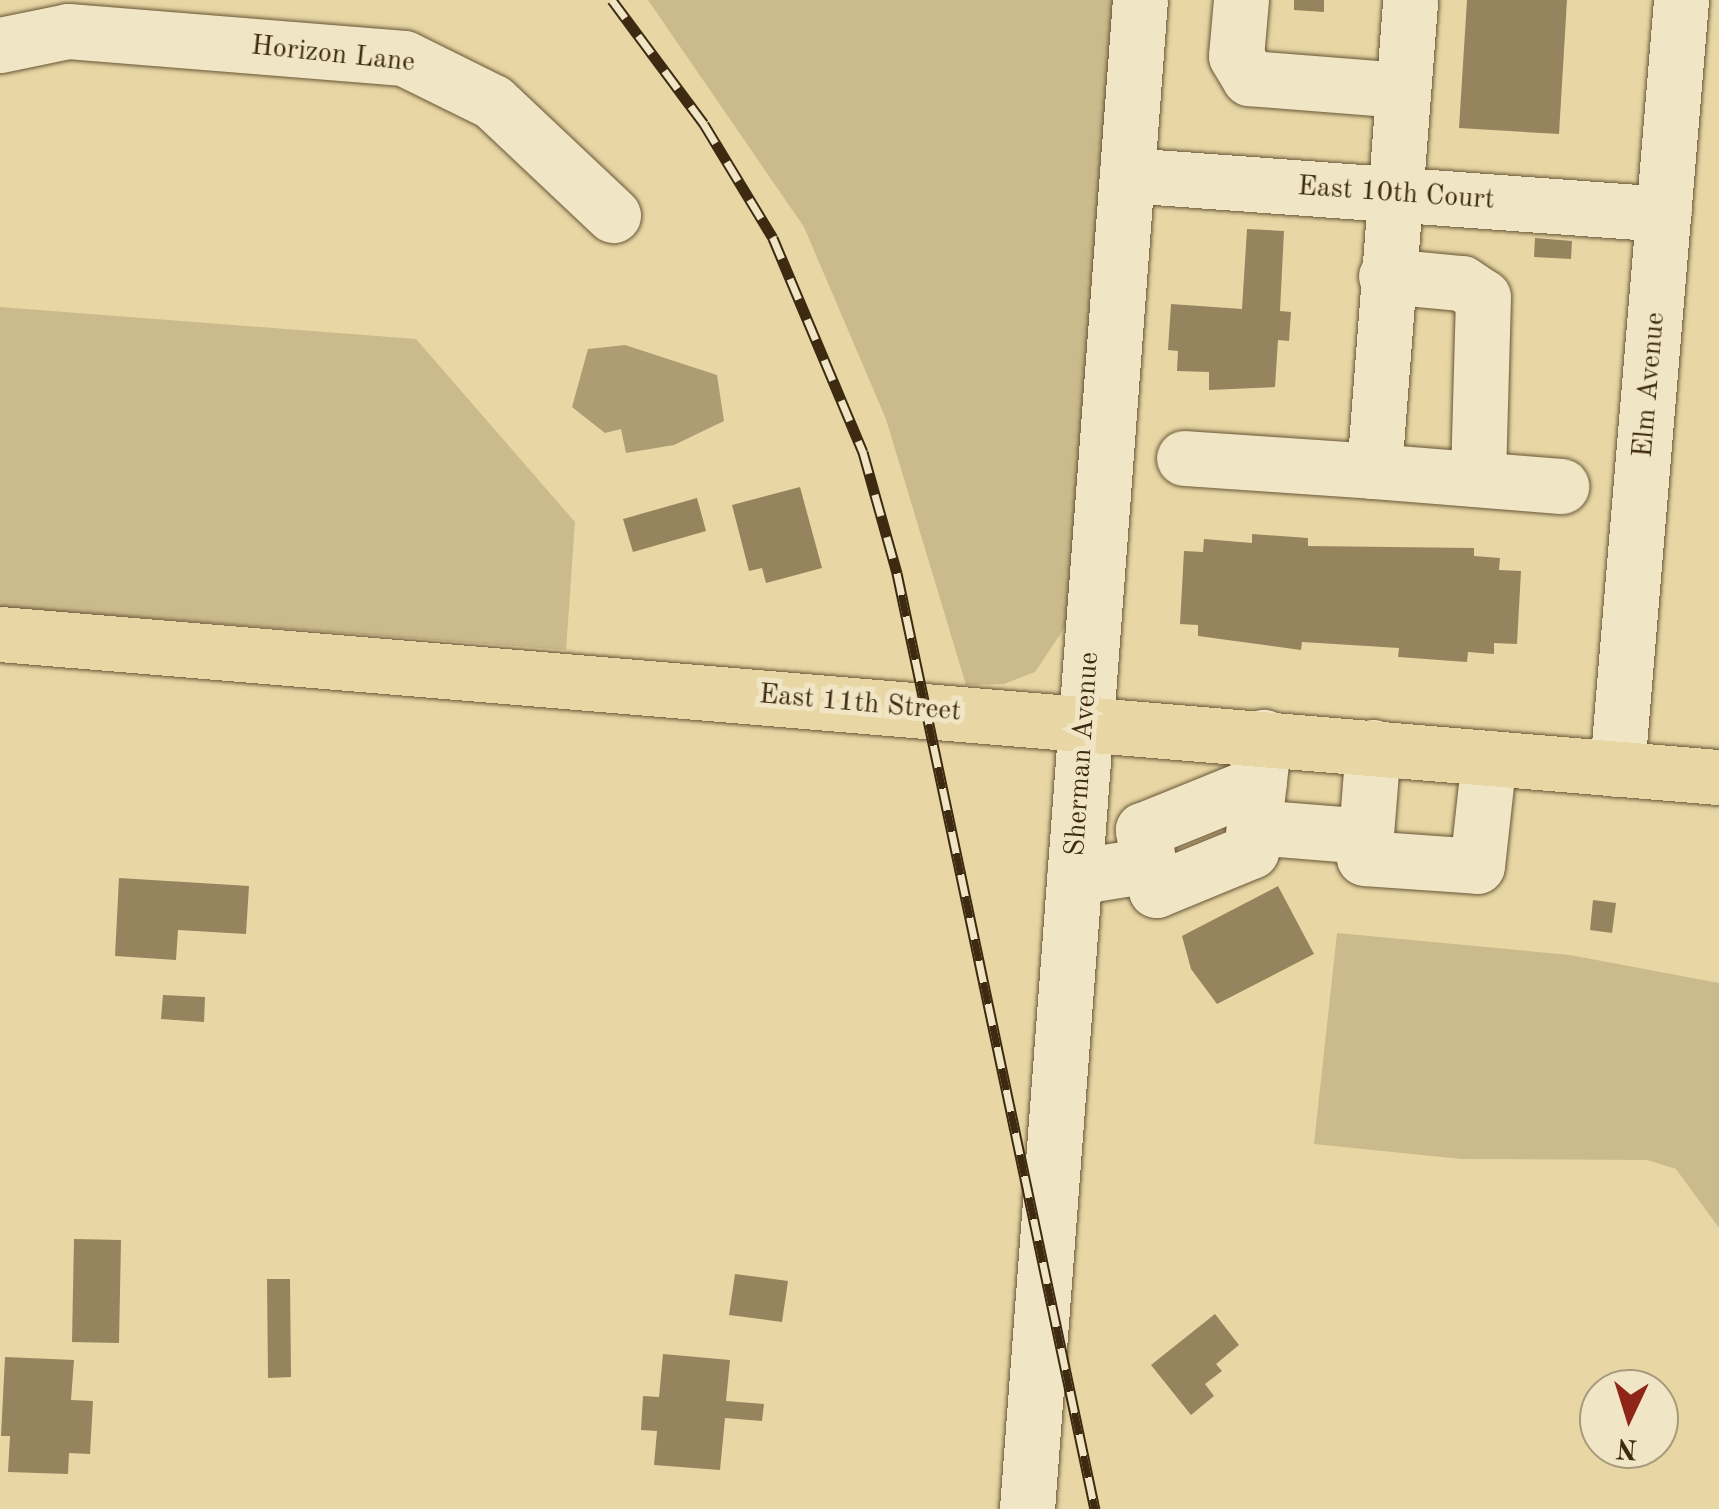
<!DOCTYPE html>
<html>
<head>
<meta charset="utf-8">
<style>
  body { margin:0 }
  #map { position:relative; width:1719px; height:1509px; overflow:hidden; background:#e8d7a5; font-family:"Old Standard TT",serif }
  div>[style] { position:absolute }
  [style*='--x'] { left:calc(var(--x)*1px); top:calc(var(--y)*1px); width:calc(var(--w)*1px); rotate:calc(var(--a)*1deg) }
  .green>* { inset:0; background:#cbba8c }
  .water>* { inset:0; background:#ae9c73 }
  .building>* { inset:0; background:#96845e }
  .roads { filter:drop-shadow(0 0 2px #685536) drop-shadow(0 0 2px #685536) }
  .minor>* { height:55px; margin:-27.5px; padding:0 27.5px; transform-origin:27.5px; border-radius:27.5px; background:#f0e5c4 }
  .major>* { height:55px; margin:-27.5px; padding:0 27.5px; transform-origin:27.5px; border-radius:27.5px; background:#e8d7a5 }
  .rail>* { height:11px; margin-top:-5.5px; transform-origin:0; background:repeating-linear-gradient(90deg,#f0e5c4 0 22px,#3d2a11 0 44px); box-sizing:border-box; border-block:2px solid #3d2a11 }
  span { translate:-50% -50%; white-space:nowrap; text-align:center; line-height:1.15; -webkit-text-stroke:10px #f0e5c4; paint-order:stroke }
  .street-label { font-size:28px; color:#3d2a11 }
  .north { position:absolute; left:1579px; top:1369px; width:100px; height:100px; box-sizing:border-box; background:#f0e5c4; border:2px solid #a89a7c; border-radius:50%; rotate:184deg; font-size:28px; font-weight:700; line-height:40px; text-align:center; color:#3d2a11 }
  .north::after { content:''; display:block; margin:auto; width:35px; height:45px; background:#8f2418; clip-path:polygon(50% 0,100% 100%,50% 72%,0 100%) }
</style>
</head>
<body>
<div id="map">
  <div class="green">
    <i style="clip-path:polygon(648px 0,1124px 0,1067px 624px,1035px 672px,1004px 684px,966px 685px,886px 419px,804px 227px)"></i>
    <i style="clip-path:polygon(0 307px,416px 339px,575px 522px,566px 650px,0 607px)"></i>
    <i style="clip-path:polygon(1337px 933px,1570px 955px,1719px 983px,1719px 1228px,1676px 1169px,1647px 1160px,1461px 1159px,1314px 1144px)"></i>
  </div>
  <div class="water">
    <i style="clip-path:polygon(625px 345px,717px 375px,724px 421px,674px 445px,626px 453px,621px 429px,605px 433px,572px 407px,588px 349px)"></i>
  </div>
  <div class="building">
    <i style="clip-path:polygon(1294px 0,1324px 0,1324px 12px,1294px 10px)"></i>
    <i style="clip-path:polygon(1467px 0,1567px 0,1559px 134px,1459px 128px)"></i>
    <i style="clip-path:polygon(1247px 229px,1284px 231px,1280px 311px,1291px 312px,1289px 341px,1278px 340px,1275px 387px,1209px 390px,1209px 372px,1177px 371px,1178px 351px,1168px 350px,1171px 304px,1242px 309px)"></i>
    <i style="clip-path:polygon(1535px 238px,1572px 241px,1571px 259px,1534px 257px)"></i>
    <i style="clip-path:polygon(800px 487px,822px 568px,766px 583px,762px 568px,749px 571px,732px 505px)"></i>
    <i style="clip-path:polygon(697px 498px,706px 531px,633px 552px,623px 519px)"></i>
    <i style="clip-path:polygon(1252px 534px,1308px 538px,1308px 546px,1474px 548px,1474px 556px,1500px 558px,1499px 570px,1521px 571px,1517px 644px,1494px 643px,1494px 654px,1468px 652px,1467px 662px,1398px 657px,1399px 648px,1302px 642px,1301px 650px,1198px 636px,1198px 625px,1180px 624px,1184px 551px,1203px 552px,1204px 539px,1252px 543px)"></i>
    <i style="clip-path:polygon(119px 878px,249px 886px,246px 934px,178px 930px,176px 960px,115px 956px)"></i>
    <i style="clip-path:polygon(1278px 886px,1314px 954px,1217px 1004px,1191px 969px,1182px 936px)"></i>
    <i style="clip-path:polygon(1593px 900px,1616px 903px,1612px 933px,1590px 930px)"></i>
    <i style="clip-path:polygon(163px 995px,205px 997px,204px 1022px,161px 1019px)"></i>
    <i style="clip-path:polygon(74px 1239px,121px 1240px,119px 1343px,72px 1342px)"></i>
    <i style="clip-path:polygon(735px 1274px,788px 1281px,782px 1322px,729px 1315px)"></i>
    <i style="clip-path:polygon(267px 1279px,290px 1279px,291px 1377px,268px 1378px)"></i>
    <i style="clip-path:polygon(1215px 1314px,1239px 1345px,1216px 1364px,1222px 1371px,1205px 1384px,1214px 1396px,1191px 1415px,1151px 1365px)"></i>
    <i style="clip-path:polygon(663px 1354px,730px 1360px,726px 1401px,764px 1404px,762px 1421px,725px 1418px,720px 1470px,654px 1465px,657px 1431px,641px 1430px,643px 1396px,659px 1397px)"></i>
    <i style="clip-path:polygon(5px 1357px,74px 1360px,71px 1400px,93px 1401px,90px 1454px,69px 1453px,68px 1474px,8px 1472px,10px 1436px,1px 1436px)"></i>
  </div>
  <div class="roads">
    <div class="minor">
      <i style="--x:1241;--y:0;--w:56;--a:95.1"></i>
      <i style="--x:1236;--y:56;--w:26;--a:59"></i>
      <i style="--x:1249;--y:78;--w:153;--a:4.5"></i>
      <i style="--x:0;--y:45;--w:69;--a:-11.6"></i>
      <i style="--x:68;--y:31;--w:337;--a:4.6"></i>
      <i style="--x:404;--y:58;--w:99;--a:26.3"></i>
      <i style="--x:493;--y:102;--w:165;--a:43.3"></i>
      <i style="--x:1127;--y:175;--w:538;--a:4.15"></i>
      <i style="--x:1386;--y:276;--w:76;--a:5.3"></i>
      <i style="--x:1462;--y:283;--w:25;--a:34"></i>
      <i style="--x:1483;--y:297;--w:182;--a:91.6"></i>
      <i style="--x:1184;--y:458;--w:190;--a:3.9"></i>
      <i style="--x:1374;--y:471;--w:472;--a:-85.6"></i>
      <i style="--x:1374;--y:471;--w:188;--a:4.6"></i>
      <i style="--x:1373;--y:747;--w:111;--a:94.6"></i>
      <i style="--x:1364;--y:858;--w:113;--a:4"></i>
      <i style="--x:1477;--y:866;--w:109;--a:-83.7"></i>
      <i style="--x:1617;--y:769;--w:772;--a:-85.24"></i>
      <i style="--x:1254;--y:827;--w:112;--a:4.6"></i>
      <i style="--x:1149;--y:865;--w:36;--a:-100"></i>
      <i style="--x:1143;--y:830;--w:125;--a:-22.1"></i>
      <i style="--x:1074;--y:877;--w:76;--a:-9.1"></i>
      <i style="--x:1149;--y:865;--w:26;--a:74"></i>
      <i style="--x:1156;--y:890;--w:103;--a:-22.3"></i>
      <i style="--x:1251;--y:851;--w:115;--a:-83.5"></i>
      <i style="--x:1027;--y:1509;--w:1513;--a:-85.72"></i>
    </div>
    <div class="major">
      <i style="--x:0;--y:634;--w:1725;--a:4.76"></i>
    </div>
  </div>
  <div class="rail">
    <i style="--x:612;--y:0;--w:154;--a:53.4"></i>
    <i style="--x:704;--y:124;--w:133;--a:58.8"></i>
    <i style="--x:773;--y:238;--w:232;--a:67.2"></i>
    <i style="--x:863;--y:452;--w:126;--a:74.3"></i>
    <i style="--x:897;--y:573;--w:957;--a:78.06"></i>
  </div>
  <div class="street-label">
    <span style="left:333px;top:55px;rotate:6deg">Horizon Lane</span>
    <span style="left:1396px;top:194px;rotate:4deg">East 10th Court</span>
    <span style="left:1650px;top:385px;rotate:-85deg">Elm Avenue</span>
    <span style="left:860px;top:704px;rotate:5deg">East 11th Street</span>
    <span style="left:1083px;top:754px;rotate:-86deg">Sherman Avenue</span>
  </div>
  <div class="north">N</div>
</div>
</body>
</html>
